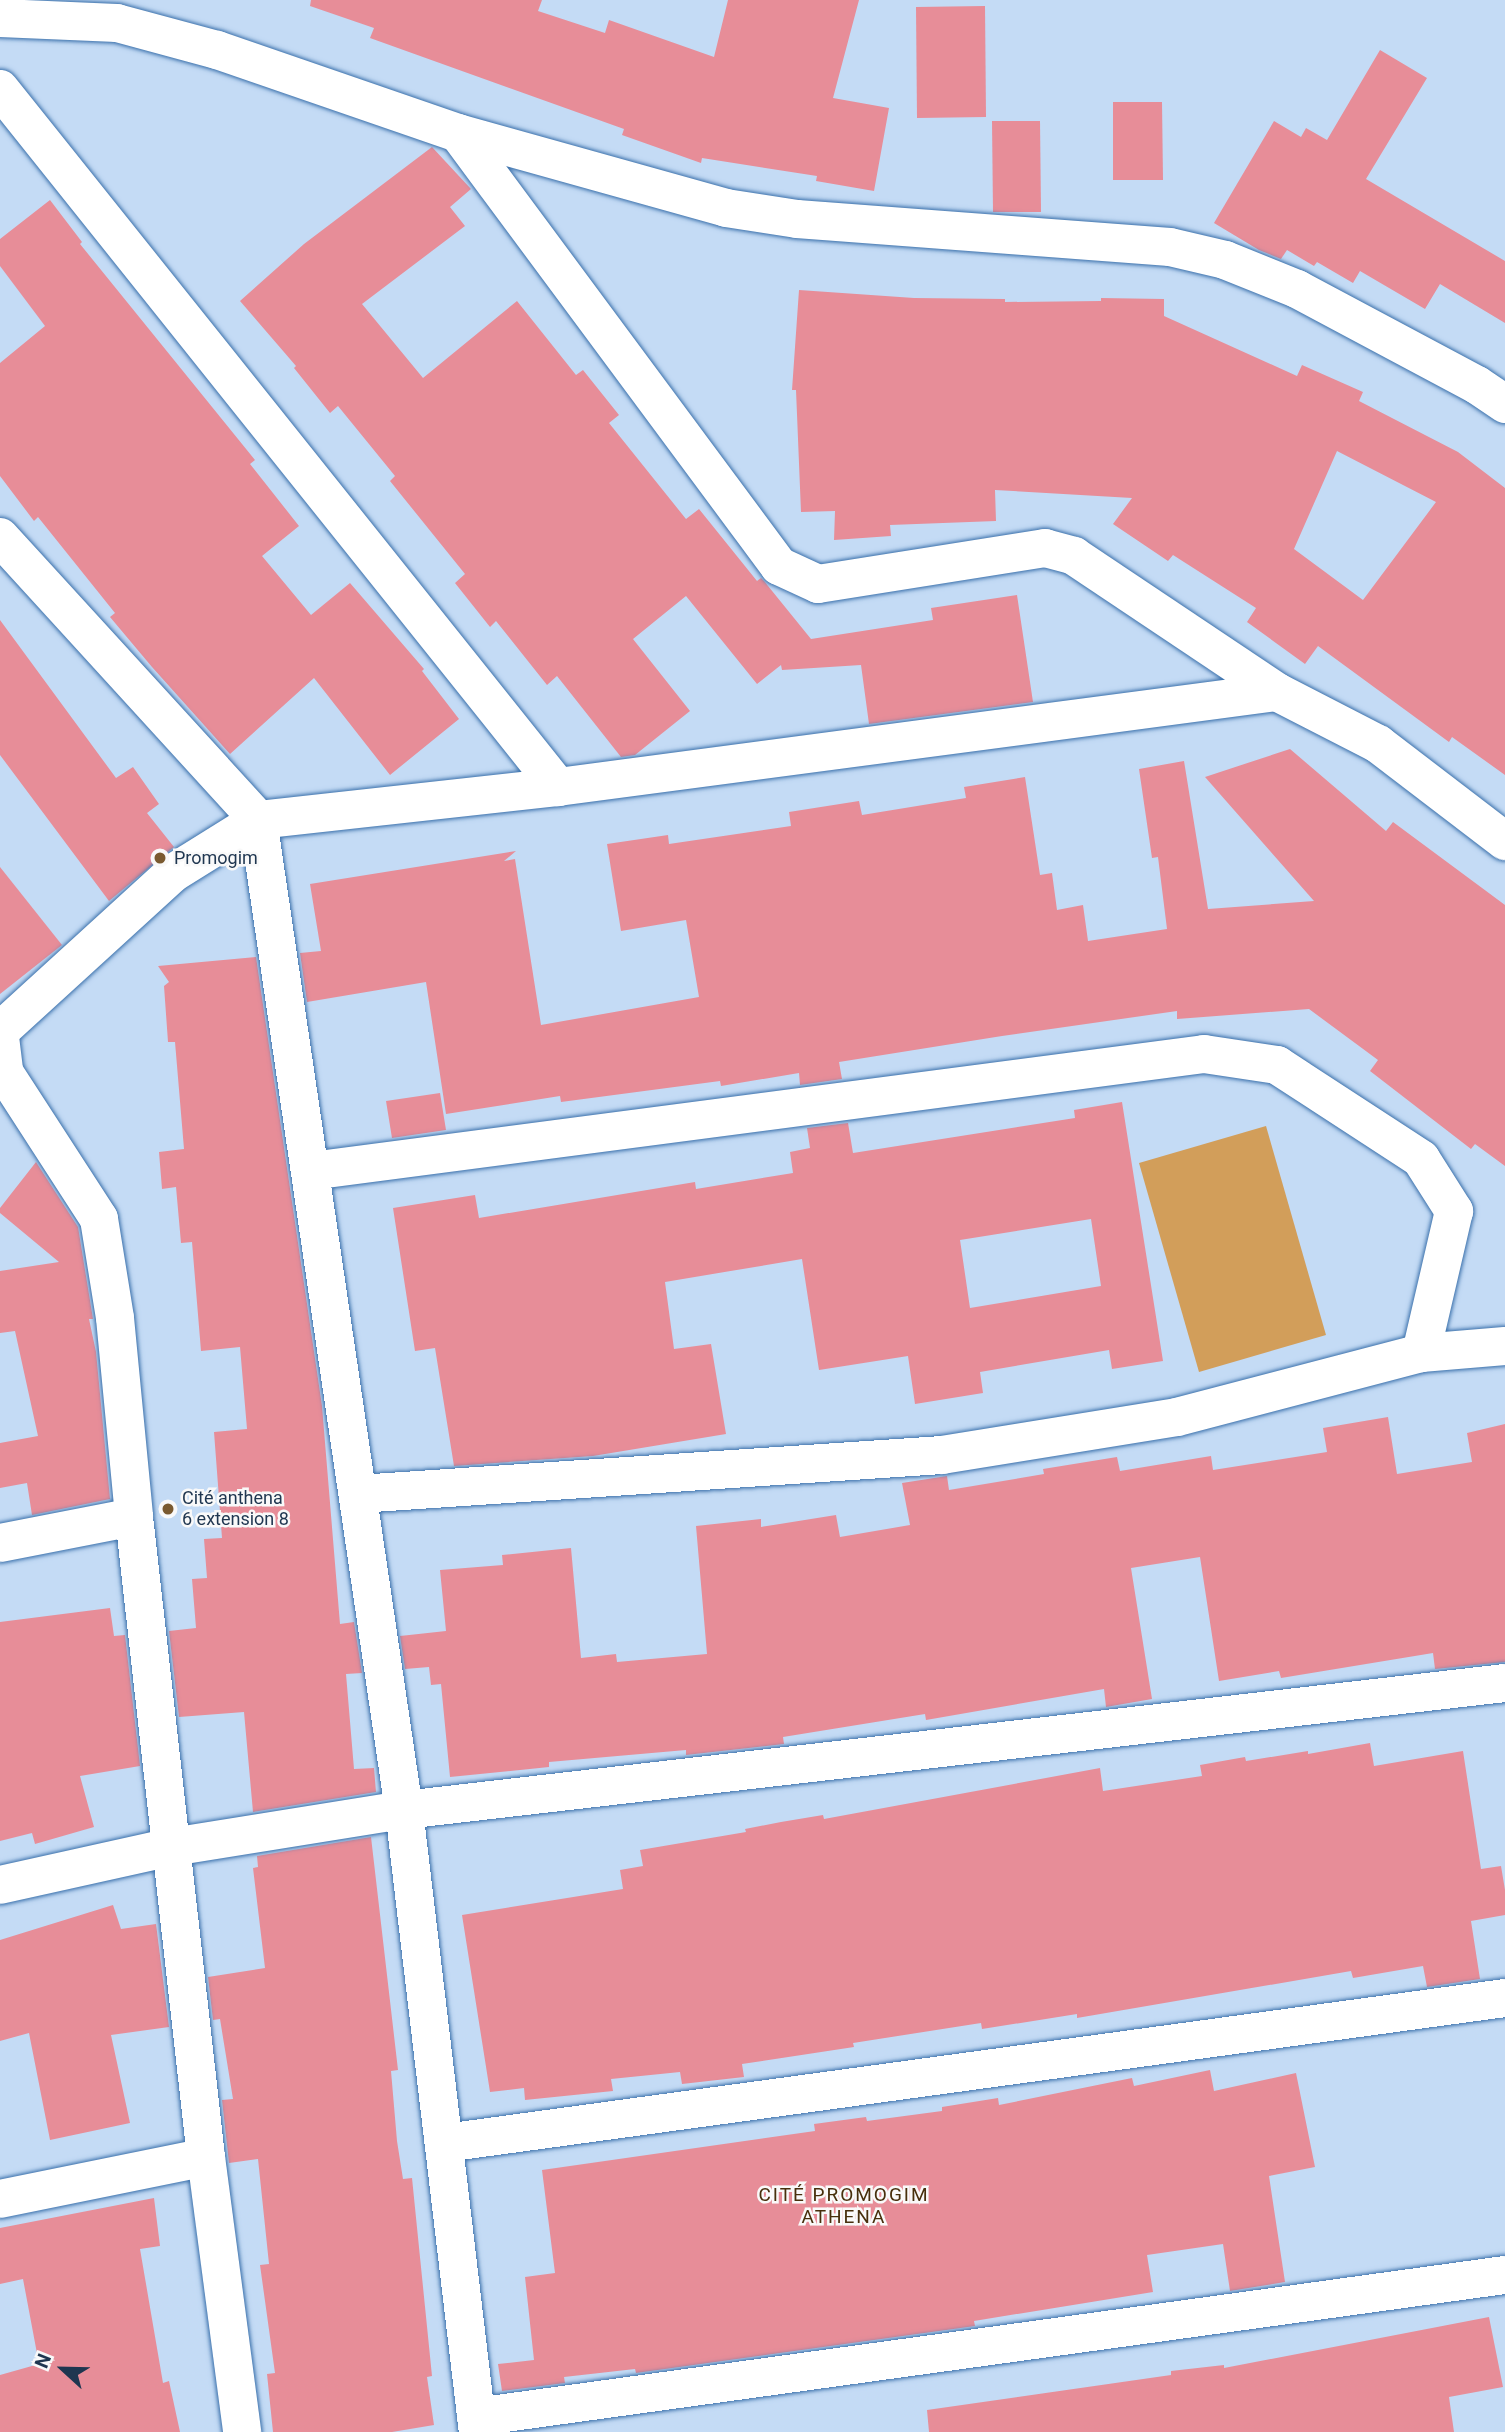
<!DOCTYPE html>
<html>
<head>
<meta charset="utf-8">
<style>
  body { margin:0 }
  #map { position:relative; width:1505px; height:2432px; overflow:hidden; background:#c4dbf5; font-family:Roboto,sans-serif }
  div>[style] { position:absolute }
  [style*='--x'] { left:calc(var(--x)*1px); top:calc(var(--y)*1px); width:calc(var(--w)*1px); rotate:calc(var(--a)*1deg) }
  .green>* { inset:0; background:#d29e5a }
  .building>* { inset:0; background:#e78d98 }
  .roads { filter:drop-shadow(0 0 2px #3a70ab) drop-shadow(0 0 2px #3a70ab) }
  .minor>* { height:38px; margin:-19px; padding:0 19px; transform-origin:19px; border-radius:19px; background:#fff }
  .dots>* { width:19px; height:19px; translate:-50% -50%; box-sizing:border-box; border:4px solid #f9f9f9; border-radius:50% }
  span { translate:-50% -50%; white-space:nowrap; text-align:center; line-height:1.15; -webkit-text-stroke:5px #f9f9f9; paint-order:stroke }
  .poi-label { font-size:18px; color:#1f3650 }
  .left { translate:0 -50%; text-align:left }
  .neighbourhood-label { font-size:19px; color:#482f0c; letter-spacing:2px }
  .north { position:absolute; left:28px; top:2334px; width:70px; height:70px; -webkit-text-stroke:5px #f9f9f9; paint-order:stroke; rotate:292deg; font-size:19px; font-weight:700; line-height:28px; text-align:center; color:#1f3650 }
  .north::after { content:''; display:block; margin:auto; width:24px; height:32px; background:#1f3650; clip-path:polygon(50% 0,100% 100%,50% 72%,0 100%) }
</style>
</head>
<body>
<div id="map">
  <div class="green">
    <i style="clip-path:polygon(1266px 1126px,1326px 1335px,1199px 1372px,1139px 1163px)"></i>
  </div>
  <div class="building">
    <i style="clip-path:polygon(311px 0,542px 0,538px 11px,605px 33px,609px 20px,714px 57px,728px 0,859px 0,833px 98px,889px 108px,874px 191px,816px 181px,817px 176px,702px 158px,701px 163px,622px 135px,624px 129px,370px 38px,374px 28px,310px 6px)"></i>
    <i style="clip-path:polygon(985px 6px,986px 117px,917px 118px,916px 7px)"></i>
    <i style="clip-path:polygon(1380px 50px,1427px 78px,1366px 179px,1505px 261px,1505px 323px,1440px 284px,1425px 309px,1360px 271px,1353px 283px,1317px 262px,1314px 266px,1287px 250px,1281px 259px,1259px 250px,1214px 223px,1274px 121px,1301px 137px,1306px 128px,1327px 140px)"></i>
    <i style="clip-path:polygon(1113px 102px,1162px 102px,1163px 180px,1113px 180px)"></i>
    <i style="clip-path:polygon(992px 121px,1040px 121px,1041px 212px,993px 212px)"></i>
    <i style="clip-path:polygon(432px 147px,471px 189px,450px 207px,465px 226px,362px 304px,423px 378px,517px 301px,576px 375px,583px 370px,619px 415px,609px 423px,686px 519px,699px 509px,757px 581px,761px 578px,764px 581px,811px 639px,933px 620px,931px 608px,1017px 595px,1033px 702px,869px 724px,861px 665px,782px 670px,781px 665px,757px 684px,686px 596px,633px 639px,690px 711px,635px 755px,621px 757px,557px 676px,547px 685px,496px 621px,490px 627px,455px 583px,465px 574px,390px 481px,395px 476px,338px 406px,330px 413px,294px 368px,296px 366px,240px 301px,304px 244px)"></i>
    <i style="clip-path:polygon(50px 200px,82px 242px,80px 244px,255px 460px,250px 464px,299px 526px,262px 556px,311px 615px,350px 583px,424px 669px,422px 671px,459px 719px,390px 775px,314px 678px,230px 754px,152px 667px,110px 617px,115px 613px,38px 517px,34px 521px,0 476px,0 363px,45px 326px,0 266px,0 239px)"></i>
    <i style="clip-path:polygon(evenodd,799px 290px,914px 298px,1005px 299px,1005px 302px,1101px 301px,1101px 298px,1164px 299px,1164px 316px,1297px 376px,1302px 365px,1363px 392px,1359px 401px,1458px 452px,1505px 488px,1505px 775px,1452px 737px,1449px 742px,1318px 646px,1305px 664px,1247px 622px,1256px 608px,1173px 555px,1168px 561px,1113px 524px,1132px 498px,995px 490px,996px 521px,890px 525px,891px 536px,834px 540px,835px 511px,801px 512px,796px 390px,792px 390px,799px 290px,1337px 451px,1436px 502px,1363px 600px,1294px 549px,1337px 451px)"></i>
    <i style="clip-path:polygon(0 620px,116px 778px,133px 767px,159px 804px,147px 813px,174px 847px,109px 901px,0 755px)"></i>
    <i style="clip-path:polygon(1290px 749px,1386px 831px,1393px 822px,1505px 905px,1505px 1166px,1475px 1144px,1471px 1149px,1370px 1071px,1378px 1060px,1309px 1009px,1177px 1019px,1177px 1011px,1002px 1036px,839px 1062px,842px 1079px,800px 1085px,799px 1073px,721px 1086px,720px 1081px,561px 1102px,560px 1096px,446px 1114px,426px 982px,307px 1002px,300px 953px,321px 951px,310px 884px,516px 851px,504px 861px,515px 859px,541px 1025px,699px 997px,686px 920px,621px 931px,607px 844px,668px 835px,669px 844px,791px 826px,789px 812px,859px 801px,862px 815px,966px 798px,964px 787px,1025px 777px,1040px 875px,1052px 873px,1057px 910px,1083px 905px,1088px 941px,1167px 929px,1158px 857px,1152px 858px,1139px 769px,1184px 761px,1208px 909px,1314px 901px,1205px 777px)"></i>
    <i style="clip-path:polygon(0 867px,62px 945px,0 994px)"></i>
    <i style="clip-path:polygon(256px 957px,322px 1406px,340px 1624px,354px 1622px,362px 1673px,346px 1674px,354px 1769px,374px 1768px,376px 1792px,253px 1812px,244px 1712px,179px 1717px,169px 1631px,196px 1628px,192px 1579px,207px 1578px,204px 1539px,222px 1538px,214px 1432px,247px 1429px,240px 1347px,201px 1351px,192px 1242px,181px 1243px,176px 1187px,162px 1189px,159px 1152px,184px 1149px,175px 1042px,168px 1042px,164px 986px,169px 982px,158px 966px)"></i>
    <i style="clip-path:polygon(440px 1093px,446px 1130px,392px 1138px,386px 1101px)"></i>
    <i style="clip-path:polygon(evenodd,1122px 1102px,1163px 1361px,1112px 1369px,1109px 1350px,980px 1372px,983px 1393px,915px 1404px,908px 1356px,819px 1370px,802px 1259px,665px 1282px,674px 1349px,711px 1344px,726px 1434px,593px 1456px,454px 1466px,435px 1348px,415px 1351px,393px 1208px,475px 1195px,479px 1218px,695px 1182px,696px 1189px,793px 1173px,790px 1152px,810px 1148px,807px 1128px,848px 1123px,853px 1153px,1075px 1118px,1074px 1110px,1122px 1102px,1091px 1219px,1101px 1286px,970px 1308px,960px 1240px,1091px 1219px)"></i>
    <i style="clip-path:polygon(36px 1162px,78px 1227px,93px 1319px,89px 1319px,96px 1352px,110px 1499px,32px 1515px,27px 1483px,0 1488px,0 1443px,38px 1436px,15px 1331px,0 1333px,0 1271px,59px 1262px,0 1213px,0 1208px)"></i>
    <i style="clip-path:polygon(1388px 1417px,1397px 1474px,1472px 1462px,1467px 1433px,1505px 1424px,1505px 1662px,1435px 1669px,1433px 1653px,1281px 1678px,1279px 1671px,1219px 1681px,1200px 1557px,1131px 1568px,1152px 1699px,1106px 1707px,1104px 1689px,926px 1720px,925px 1714px,783px 1737px,784px 1744px,686px 1755px,686px 1750px,549px 1762px,549px 1767px,450px 1777px,441px 1684px,431px 1685px,429px 1667px,405px 1669px,400px 1636px,446px 1631px,440px 1570px,503px 1565px,502px 1555px,571px 1548px,581px 1658px,616px 1654px,617px 1662px,707px 1654px,696px 1526px,761px 1519px,761px 1527px,836px 1515px,840px 1537px,910px 1525px,902px 1483px,947px 1476px,949px 1490px,1044px 1474px,1043px 1469px,1117px 1457px,1120px 1471px,1211px 1456px,1213px 1470px,1327px 1452px,1323px 1428px)"></i>
    <i style="clip-path:polygon(110px 1608px,114px 1636px,125px 1635px,140px 1766px,80px 1776px,94px 1827px,35px 1844px,32px 1833px,0 1841px,0 1622px)"></i>
    <i style="clip-path:polygon(1370px 1743px,1374px 1766px,1463px 1751px,1481px 1869px,1501px 1866px,1505px 1890px,1505px 1915px,1471px 1921px,1480px 1979px,1427px 1987px,1423px 1966px,1353px 1978px,1351px 1971px,1077px 2018px,1077px 2014px,982px 2029px,981px 2023px,853px 2043px,854px 2047px,742px 2064px,744px 2077px,682px 2084px,680px 2072px,611px 2079px,613px 2091px,525px 2100px,524px 2088px,490px 2092px,462px 1915px,623px 1889px,620px 1870px,643px 1866px,640px 1850px,746px 1832px,745px 1829px,781px 1822px,823px 1815px,824px 1819px,1100px 1768px,1103px 1791px,1202px 1776px,1200px 1765px,1245px 1757px,1246px 1761px,1308px 1751px,1308px 1754px)"></i>
    <i style="clip-path:polygon(371px 1837px,398px 2070px,391px 2071px,397px 2141px,403px 2179px,412px 2178px,432px 2376px,427px 2377px,434px 2425px,392px 2432px,273px 2432px,267px 2374px,275px 2373px,260px 2265px,269px 2264px,258px 2159px,229px 2163px,222px 2100px,233px 2099px,220px 2019px,213px 2020px,208px 1977px,265px 1968px,253px 1868px,258px 1867px,257px 1856px)"></i>
    <i style="clip-path:polygon(113px 1905px,121px 1929px,156px 1924px,169px 2027px,111px 2035px,130px 2123px,50px 2140px,29px 2033px,0 2041px,0 1940px)"></i>
    <i style="clip-path:polygon(1210px 2070px,1214px 2091px,1296px 2073px,1315px 2167px,1269px 2176px,1285px 2282px,1230px 2291px,1223px 2244px,1147px 2255px,1153px 2292px,974px 2321px,975px 2326px,636px 2373px,635px 2369px,564px 2377px,565px 2383px,502px 2391px,498px 2364px,534px 2360px,525px 2277px,555px 2273px,542px 2170px,815px 2131px,814px 2124px,866px 2117px,867px 2121px,942px 2111px,942px 2107px,998px 2098px,999px 2105px,1132px 2078px,1134px 2086px)"></i>
    <i style="clip-path:polygon(154px 2198px,160px 2246px,140px 2249px,163px 2383px,169px 2381px,180px 2432px,0 2432px,0 2375px,39px 2364px,23px 2279px,0 2284px,0 2228px)"></i>
    <i style="clip-path:polygon(1489px 2317px,1503px 2387px,1449px 2397px,1454px 2432px,929px 2432px,927px 2410px,1171px 2375px,1171px 2371px,1224px 2365px,1224px 2368px)"></i>
  </div>
  <div class="roads">
    <div class="minor">
      <i style="--x:0;--y:18;--w:117;--a:2.4"></i>
      <i style="--x:117;--y:23;--w:104;--a:15.1"></i>
      <i style="--x:217;--y:50;--w:255;--a:19"></i>
      <i style="--x:458;--y:133;--w:278;--a:15.6"></i>
      <i style="--x:726;--y:208;--w:72;--a:8.8"></i>
      <i style="--x:797;--y:219;--w:374;--a:4.3"></i>
      <i style="--x:1170;--y:247;--w:57;--a:13.3"></i>
      <i style="--x:1225;--y:260;--w:78;--a:21.9"></i>
      <i style="--x:1297;--y:289;--w:204;--a:28.1"></i>
      <i style="--x:1477;--y:385;--w:34;--a:34"></i>
      <i style="--x:0;--y:89;--w:894;--a:51.36"></i>
      <i style="--x:458;--y:133;--w:539;--a:53.45"></i>
      <i style="--x:779;--y:566;--w:43;--a:24.8"></i>
      <i style="--x:818;--y:584;--w:230;--a:-9"></i>
      <i style="--x:1045;--y:548;--w:30;--a:15"></i>
      <i style="--x:1074;--y:556;--w:244;--a:33.8"></i>
      <i style="--x:0;--y:537;--w:383;--a:47.6"></i>
      <i style="--x:258;--y:820;--w:1001;--a:81.61"></i>
      <i style="--x:404;--y:1810;--w:626;--a:83.22"></i>
      <i style="--x:0;--y:1031;--w:234;--a:-42.4"></i>
      <i style="--x:173;--y:873;--w:100;--a:-31.9"></i>
      <i style="--x:258;--y:820;--w:302;--a:-6.3"></i>
      <i style="--x:558;--y:787;--w:725;--a:-7.53"></i>
      <i style="--x:1277;--y:692;--w:114;--a:27.2"></i>
      <i style="--x:1378;--y:744;--w:160;--a:37.4"></i>
      <i style="--x:0;--y:1037;--w:35;--a:83"></i>
      <i style="--x:4;--y:1072;--w:175;--a:57.1"></i>
      <i style="--x:99;--y:1219;--w:100;--a:80.8"></i>
      <i style="--x:115;--y:1318;--w:200;--a:84.5"></i>
      <i style="--x:134;--y:1517;--w:644;--a:83.58"></i>
      <i style="--x:206;--y:2157;--w:277;--a:82.5"></i>
      <i style="--x:311;--y:1171;--w:901;--a:-7.46"></i>
      <i style="--x:1204;--y:1054;--w:74;--a:8.6"></i>
      <i style="--x:1277;--y:1065;--w:172;--a:33.1"></i>
      <i style="--x:1421;--y:1159;--w:62;--a:57.6"></i>
      <i style="--x:1454;--y:1211;--w:146;--a:103.1"></i>
      <i style="--x:358;--y:1494;--w:585;--a:-3.82"></i>
      <i style="--x:942;--y:1455;--w:238;--a:-9.2"></i>
      <i style="--x:1177;--y:1417;--w:252;--a:-14.7"></i>
      <i style="--x:1421;--y:1353;--w:84;--a:-4.8"></i>
      <i style="--x:0;--y:1543;--w:136;--a:-11"></i>
      <i style="--x:0;--y:1885;--w:176;--a:-12.5"></i>
      <i style="--x:172;--y:1847;--w:235;--a:-9.1"></i>
      <i style="--x:404;--y:1810;--w:1108;--a:-6.58"></i>
      <i style="--x:445;--y:2143;--w:1070;--a:-7.79"></i>
      <i style="--x:0;--y:2199;--w:210;--a:-11.5"></i>
      <i style="--x:476;--y:2417;--w:1039;--a:-7.86"></i>
    </div>
  </div>
  <div class="dots">
    <i style="left:160px;top:858px;background:#7a5a30"></i>
    <i style="left:168px;top:1509px;background:#7a5a30"></i>
  </div>
  <div class="poi-label">
    <span class="left" style="left:174px;top:858px">Promogim</span>
    <span class="left" style="left:182px;top:1509px">Cité anthena<br>6 extension 8</span>
  </div>
  <div class="neighbourhood-label">
    <span style="left:844px;top:2206px">CITÉ PROMOGIM<br>ATHENA</span>
  </div>
  <div class="north">N</div>
</div>
</body>
</html>
